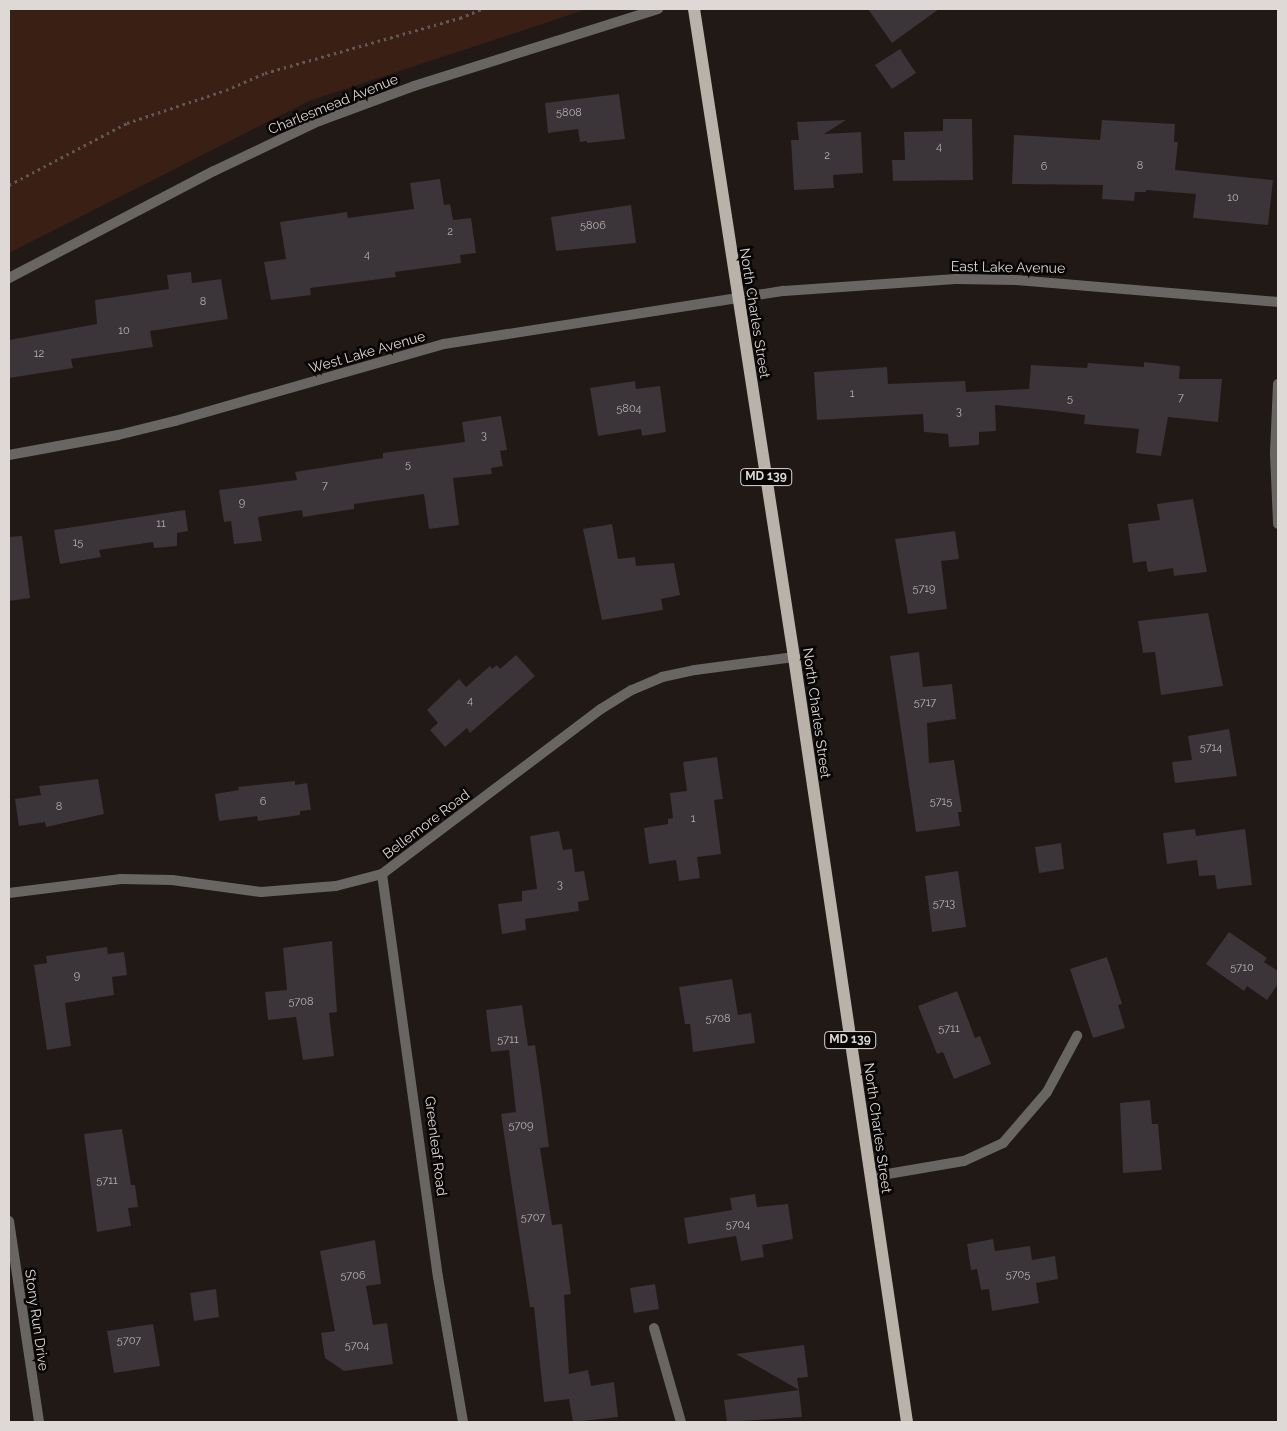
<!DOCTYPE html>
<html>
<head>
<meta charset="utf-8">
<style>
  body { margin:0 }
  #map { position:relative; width:1287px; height:1431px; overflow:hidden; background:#201916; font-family:Raleway,sans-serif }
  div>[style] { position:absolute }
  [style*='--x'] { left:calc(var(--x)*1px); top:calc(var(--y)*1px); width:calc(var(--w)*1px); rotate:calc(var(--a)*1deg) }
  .green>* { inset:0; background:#3a2014 }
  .building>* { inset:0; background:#3b3438 }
  .path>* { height:3px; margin-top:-1.5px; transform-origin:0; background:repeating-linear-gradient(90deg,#605956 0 2.5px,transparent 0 6.5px) }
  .service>* { height:10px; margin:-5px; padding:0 5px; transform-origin:5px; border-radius:5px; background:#686562 }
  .minor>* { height:10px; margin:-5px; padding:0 5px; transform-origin:5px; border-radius:5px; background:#686562 }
  .tertiary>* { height:10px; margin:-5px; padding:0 5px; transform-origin:5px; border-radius:5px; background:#686562 }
  .primary>* { height:12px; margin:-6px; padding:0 6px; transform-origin:6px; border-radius:6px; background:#b8b2ab }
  span { translate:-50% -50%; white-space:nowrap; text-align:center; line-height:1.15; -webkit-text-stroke:5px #080504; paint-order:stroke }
  .number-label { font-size:11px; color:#b5b0ae }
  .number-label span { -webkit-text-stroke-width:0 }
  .shield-label span { padding:1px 4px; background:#080504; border:1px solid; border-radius:4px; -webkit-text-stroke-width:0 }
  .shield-label { font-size:12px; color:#ded9d6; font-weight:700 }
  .street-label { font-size:14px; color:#ded9d6 }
  .frame { position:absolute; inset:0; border:10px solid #ded9d6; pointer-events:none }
</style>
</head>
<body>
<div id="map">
  <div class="green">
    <i style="clip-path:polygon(9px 9px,587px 9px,309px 101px,9px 253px)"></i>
  </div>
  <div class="building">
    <i style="clip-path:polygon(868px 9px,939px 9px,892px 43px)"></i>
    <i style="clip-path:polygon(900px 49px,916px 73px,892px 89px,875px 65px)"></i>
    <i style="clip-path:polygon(619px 94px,625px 139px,587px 143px,587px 141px,580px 142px,578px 129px,548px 133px,545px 103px)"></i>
    <i style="clip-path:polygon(943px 119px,972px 119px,973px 180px,893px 181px,892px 160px,905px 160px,904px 132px,943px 131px)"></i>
    <i style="clip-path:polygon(846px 120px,824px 134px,861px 132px,863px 173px,833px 175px,834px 188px,794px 190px,791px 140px,799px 140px,797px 122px)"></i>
    <i style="clip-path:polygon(1102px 120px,1175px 124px,1174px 142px,1178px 142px,1175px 170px,1273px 180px,1268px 225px,1193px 218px,1196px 194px,1146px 190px,1146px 192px,1135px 192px,1134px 201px,1102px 199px,1103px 185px,1012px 184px,1014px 135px,1100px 140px)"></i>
    <i style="clip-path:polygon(440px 179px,444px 205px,450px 204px,453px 220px,471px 218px,476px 253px,460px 255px,461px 263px,395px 272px,396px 277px,310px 288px,311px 295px,271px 300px,264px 262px,286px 259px,280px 222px,347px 212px,348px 218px,414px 209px,410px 183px)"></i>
    <i style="clip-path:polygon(631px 205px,636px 243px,556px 251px,551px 217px)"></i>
    <i style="clip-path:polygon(191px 272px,192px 283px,221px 279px,228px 319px,150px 331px,153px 347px,71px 359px,73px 368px,9px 378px,9px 340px,97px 324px,95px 300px,169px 289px,167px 275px)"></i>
    <i style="clip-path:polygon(1144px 362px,1180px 366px,1179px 379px,1222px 379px,1218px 422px,1168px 417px,1161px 456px,1136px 453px,1139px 429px,1084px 424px,1085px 415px,1055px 411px,995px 405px,996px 431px,979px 432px,979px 445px,949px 447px,948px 434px,924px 432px,923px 414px,817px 420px,814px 372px,887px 367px,888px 384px,965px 381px,966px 392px,1029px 389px,1031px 365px,1087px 368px,1088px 363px,1144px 367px)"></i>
    <i style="clip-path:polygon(635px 381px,636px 389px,660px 386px,666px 432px,642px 436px,641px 429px,598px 436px,590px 388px)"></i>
    <i style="clip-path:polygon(501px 416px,507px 450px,500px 451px,503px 466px,491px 468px,492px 474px,453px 478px,459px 525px,429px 529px,424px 494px,354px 504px,354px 509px,303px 517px,302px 510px,258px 517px,262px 541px,234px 544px,231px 521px,224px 522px,219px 490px,297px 480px,295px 472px,383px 458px,383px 453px,465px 442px,462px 422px)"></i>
    <i style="clip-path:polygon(1193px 499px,1207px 572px,1174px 576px,1173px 568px,1148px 572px,1146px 561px,1133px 563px,1128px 524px,1160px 520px,1157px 504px)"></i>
    <i style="clip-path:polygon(185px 510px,188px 531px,177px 533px,177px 546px,154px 548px,153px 542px,99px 550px,101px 557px,60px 564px,54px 530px)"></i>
    <i style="clip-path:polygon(612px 524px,618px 559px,635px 557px,636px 566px,674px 563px,680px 595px,661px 599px,663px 610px,602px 620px,583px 529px)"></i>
    <i style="clip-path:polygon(955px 531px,959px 559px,941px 561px,947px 609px,908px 614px,895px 539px)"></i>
    <i style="clip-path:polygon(22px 536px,30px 598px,9px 601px,9px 537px)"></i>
    <i style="clip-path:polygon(1208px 613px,1223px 686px,1161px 695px,1155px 652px,1143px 653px,1138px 621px)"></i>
    <i style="clip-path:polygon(919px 652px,923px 687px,952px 684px,956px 719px,927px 723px,929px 763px,954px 760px,962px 812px,958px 812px,960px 826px,916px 832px,890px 656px)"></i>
    <i style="clip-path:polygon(516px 655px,535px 676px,470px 733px,467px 728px,445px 747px,430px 730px,438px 723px,427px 710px,459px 679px,466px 687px,490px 666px,492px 669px,497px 665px,500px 669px)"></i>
    <i style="clip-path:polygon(1229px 729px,1237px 776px,1175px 783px,1172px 762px,1192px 760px,1188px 736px)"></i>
    <i style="clip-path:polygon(717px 757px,723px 799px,714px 800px,721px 854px,697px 857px,700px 878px,679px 881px,676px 860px,649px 864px,644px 828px,668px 824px,668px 819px,673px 818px,670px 793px,687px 791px,683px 762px)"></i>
    <i style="clip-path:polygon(98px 779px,104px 814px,46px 827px,45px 822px,19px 826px,15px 799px,41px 795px,39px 786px)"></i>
    <i style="clip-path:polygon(295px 781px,295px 785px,307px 783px,311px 810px,300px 811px,300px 815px,258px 821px,257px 816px,219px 821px,215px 794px,239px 790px,238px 787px)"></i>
    <i style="clip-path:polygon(1195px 829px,1196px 836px,1245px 829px,1252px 885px,1217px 889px,1215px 875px,1199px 876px,1197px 860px,1167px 864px,1163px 833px)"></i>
    <i style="clip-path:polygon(559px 831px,563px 850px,572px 849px,575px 872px,584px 871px,589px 900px,578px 902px,579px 911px,525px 919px,526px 930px,502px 934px,498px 904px,522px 901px,522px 891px,537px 889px,530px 836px)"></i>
    <i style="clip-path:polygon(1061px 843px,1064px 869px,1039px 873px,1035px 847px)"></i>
    <i style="clip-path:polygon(958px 871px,966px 927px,932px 932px,925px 876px)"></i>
    <i style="clip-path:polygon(1229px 932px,1267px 958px,1264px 962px,1278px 971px,1278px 984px,1267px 1000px,1247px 986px,1244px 991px,1206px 964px)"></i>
    <i style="clip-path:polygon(332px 941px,337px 1012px,329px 1013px,334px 1056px,303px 1060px,296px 1017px,268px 1020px,265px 992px,287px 990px,283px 948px)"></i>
    <i style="clip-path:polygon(107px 947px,108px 954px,124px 952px,127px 975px,112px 977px,114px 995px,65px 1003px,71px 1046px,47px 1050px,34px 965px,47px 963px,46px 956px)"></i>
    <i style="clip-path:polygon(1107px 957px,1122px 1004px,1118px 1005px,1125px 1028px,1093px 1038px,1070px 969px)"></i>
    <i style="clip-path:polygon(732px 979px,738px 1015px,751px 1013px,755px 1043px,693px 1052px,690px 1024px,685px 1024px,679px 987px)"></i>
    <i style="clip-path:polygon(957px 991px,975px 1038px,980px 1036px,991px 1064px,954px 1079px,943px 1052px,937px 1054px,918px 1006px)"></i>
    <i style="clip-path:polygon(522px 1005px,528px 1046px,535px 1045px,542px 1094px,549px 1147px,540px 1148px,552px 1225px,562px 1224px,567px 1265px,571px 1294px,564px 1295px,569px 1374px,588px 1370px,591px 1386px,614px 1382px,618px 1417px,573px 1422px,569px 1399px,544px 1402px,534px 1307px,530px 1307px,501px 1114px,516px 1112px,509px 1050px,491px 1052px,486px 1010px)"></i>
    <i style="clip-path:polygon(1150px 1100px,1152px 1124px,1158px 1124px,1162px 1170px,1123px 1173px,1120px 1103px)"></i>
    <i style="clip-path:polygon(122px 1129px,131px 1185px,135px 1185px,138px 1207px,128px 1208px,131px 1226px,97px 1232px,84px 1134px)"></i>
    <i style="clip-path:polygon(755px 1194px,757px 1207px,788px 1204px,793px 1239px,762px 1245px,764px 1257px,741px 1261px,736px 1236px,688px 1244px,684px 1218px,732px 1210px,730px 1198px)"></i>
    <i style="clip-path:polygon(993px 1239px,995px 1251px,1030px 1246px,1032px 1260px,1055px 1256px,1058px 1279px,1036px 1283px,1039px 1303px,992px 1311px,989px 1289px,981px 1290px,977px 1269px,971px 1270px,967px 1244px)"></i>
    <i style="clip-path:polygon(375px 1240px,381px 1284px,366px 1286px,373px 1325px,387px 1323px,393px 1364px,344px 1371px,325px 1358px,321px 1333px,335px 1331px,320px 1251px)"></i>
    <i style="clip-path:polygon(655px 1284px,659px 1309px,634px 1313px,630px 1288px)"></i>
    <i style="clip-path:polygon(216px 1289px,219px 1317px,194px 1321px,190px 1293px)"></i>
    <i style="clip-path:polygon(153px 1324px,160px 1366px,114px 1373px,107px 1331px)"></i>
    <i style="clip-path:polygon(804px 1345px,808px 1377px,797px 1378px,799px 1390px,736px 1354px)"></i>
    <i style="clip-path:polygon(799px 1390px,802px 1417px,727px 1422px,724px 1400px)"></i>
  </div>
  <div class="path">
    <i style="--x:9;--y:185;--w:133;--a:-27.7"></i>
    <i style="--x:127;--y:123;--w:104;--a:-18.4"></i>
    <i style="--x:226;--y:90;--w:43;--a:-23.6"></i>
    <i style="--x:265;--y:73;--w:203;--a:-15.8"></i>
    <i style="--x:460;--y:18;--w:23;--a:-23"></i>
  </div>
  <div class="service">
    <i style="--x:870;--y:1177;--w:95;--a:-9.7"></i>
    <i style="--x:964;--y:1161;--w:43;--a:-24.8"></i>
    <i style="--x:1003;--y:1143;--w:67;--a:-49.2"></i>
    <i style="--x:1047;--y:1092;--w:64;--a:-61.8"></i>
    <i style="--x:654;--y:1328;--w:98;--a:74"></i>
  </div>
  <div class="minor">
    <i style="--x:9;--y:278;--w:231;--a:-27.6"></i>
    <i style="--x:214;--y:171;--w:116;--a:-25.5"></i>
    <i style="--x:319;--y:121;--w:101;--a:-20.2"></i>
    <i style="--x:414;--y:86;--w:256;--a:-17.5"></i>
    <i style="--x:1278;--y:384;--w:70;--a:92.5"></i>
    <i style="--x:1275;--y:454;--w:70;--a:87.5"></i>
    <i style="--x:382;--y:874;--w:407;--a:82.1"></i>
    <i style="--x:438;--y:1277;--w:147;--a:80.2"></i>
    <i style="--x:9;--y:893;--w:113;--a:-7.1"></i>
    <i style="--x:121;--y:879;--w:51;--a:1.1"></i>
    <i style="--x:172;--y:880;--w:90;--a:7.7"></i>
    <i style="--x:261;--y:892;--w:75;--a:-4.6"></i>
    <i style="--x:336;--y:886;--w:48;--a:-14.6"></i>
    <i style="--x:382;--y:874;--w:274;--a:-37"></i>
    <i style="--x:601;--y:709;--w:36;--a:-32"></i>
    <i style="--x:632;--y:690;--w:33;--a:-23"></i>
    <i style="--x:662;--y:677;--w:34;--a:-12"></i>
    <i style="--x:695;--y:670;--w:100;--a:-7.5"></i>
    <i style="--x:9;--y:1221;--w:203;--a:81.5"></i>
  </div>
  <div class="tertiary">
    <i style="--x:9;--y:455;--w:111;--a:-10.4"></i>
    <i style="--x:118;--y:435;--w:59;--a:-13.8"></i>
    <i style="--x:175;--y:421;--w:280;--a:-16"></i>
    <i style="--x:444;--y:344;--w:344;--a:-8.9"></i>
    <i style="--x:784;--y:291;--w:172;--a:-4"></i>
    <i style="--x:956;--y:279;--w:60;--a:1"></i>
    <i style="--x:1016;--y:280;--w:263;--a:4.8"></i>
  </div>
  <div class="primary">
    <i style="--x:694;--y:9;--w:656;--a:81.23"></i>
    <i style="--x:794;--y:657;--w:773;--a:81.6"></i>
  </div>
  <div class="number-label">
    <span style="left:569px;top:113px">5808</span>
    <span style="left:939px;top:147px">4</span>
    <span style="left:827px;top:156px">2</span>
    <span style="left:1140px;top:166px">8</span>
    <span style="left:1044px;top:167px">6</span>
    <span style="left:1233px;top:198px">10</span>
    <span style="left:593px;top:226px">5806</span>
    <span style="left:450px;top:232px">2</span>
    <span style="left:367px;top:255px">4</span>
    <span style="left:203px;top:302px">8</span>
    <span style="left:124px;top:331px">10</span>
    <span style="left:39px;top:354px">12</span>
    <span style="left:852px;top:394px">1</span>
    <span style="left:1181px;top:398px">7</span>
    <span style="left:1070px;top:399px">5</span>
    <span style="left:629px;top:409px">5804</span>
    <span style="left:959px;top:412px">3</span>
    <span style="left:484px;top:436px">3</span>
    <span style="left:408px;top:465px">5</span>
    <span style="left:325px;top:486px">7</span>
    <span style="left:242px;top:503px">9</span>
    <span style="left:161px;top:524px">11</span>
    <span style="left:78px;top:543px">15</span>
    <span style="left:924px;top:589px">5719</span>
    <span style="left:470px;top:701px">4</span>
    <span style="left:925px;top:703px">5717</span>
    <span style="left:1211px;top:748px">5714</span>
    <span style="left:263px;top:802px">6</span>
    <span style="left:941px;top:802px">5715</span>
    <span style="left:59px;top:807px">8</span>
    <span style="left:693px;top:819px">1</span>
    <span style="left:560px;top:885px">3</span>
    <span style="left:944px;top:904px">5713</span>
    <span style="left:1242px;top:968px">5710</span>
    <span style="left:77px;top:976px">9</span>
    <span style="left:301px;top:1002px">5708</span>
    <span style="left:718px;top:1019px">5708</span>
    <span style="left:949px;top:1029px">5711</span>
    <span style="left:508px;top:1040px">5711</span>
    <span style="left:521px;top:1126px">5709</span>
    <span style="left:107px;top:1181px">5711</span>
    <span style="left:533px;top:1218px">5707</span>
    <span style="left:738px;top:1225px">5704</span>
    <span style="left:1018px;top:1275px">5705</span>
    <span style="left:353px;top:1276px">5706</span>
    <span style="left:129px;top:1341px">5707</span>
    <span style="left:357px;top:1346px">5704</span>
  </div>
  <div class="shield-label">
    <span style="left:766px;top:477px">MD 139</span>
    <span style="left:850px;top:1040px">MD 139</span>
  </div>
  <div class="street-label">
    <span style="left:333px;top:104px;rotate:-22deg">Charlesmead Avenue</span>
    <span style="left:1008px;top:267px;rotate:1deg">East Lake Avenue</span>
    <span style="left:755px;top:313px;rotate:81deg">North Charles Street</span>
    <span style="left:367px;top:352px;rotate:-16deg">West Lake Avenue</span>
    <span style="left:817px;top:713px;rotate:82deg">North Charles Street</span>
    <span style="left:426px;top:824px;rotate:-37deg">Bellemore Road</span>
    <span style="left:878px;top:1128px;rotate:82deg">North Charles Street</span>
    <span style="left:436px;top:1146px;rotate:83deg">Greenleaf Road</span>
    <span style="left:37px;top:1320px;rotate:82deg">Stony Run Drive</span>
  </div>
  <div class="frame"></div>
</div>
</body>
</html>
